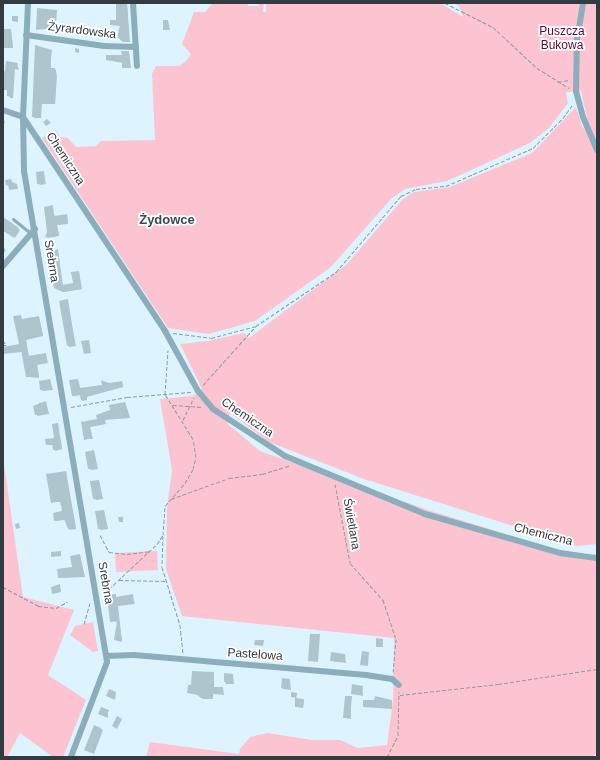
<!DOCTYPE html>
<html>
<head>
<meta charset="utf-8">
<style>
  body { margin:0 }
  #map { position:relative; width:600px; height:760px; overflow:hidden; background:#ddf4fe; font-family:Helvetica,sans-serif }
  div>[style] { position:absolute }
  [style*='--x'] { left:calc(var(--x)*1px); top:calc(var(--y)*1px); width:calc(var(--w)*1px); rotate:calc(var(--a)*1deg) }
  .green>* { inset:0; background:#fcc4d1 }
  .shadow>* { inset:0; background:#0003 }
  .building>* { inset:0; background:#afc5ce }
  .path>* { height:1px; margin-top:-0.5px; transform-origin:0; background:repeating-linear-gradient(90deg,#8b9ba3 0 4px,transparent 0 6px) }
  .service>* { height:3px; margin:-1.5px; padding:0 1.5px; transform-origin:1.5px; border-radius:1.5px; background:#8caebc }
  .minor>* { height:6px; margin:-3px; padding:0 3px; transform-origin:3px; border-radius:3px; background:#8caebc }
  span { translate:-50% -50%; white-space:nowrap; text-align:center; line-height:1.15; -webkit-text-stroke:3.5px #fff; paint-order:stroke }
  .street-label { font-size:12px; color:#323b3f }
  .park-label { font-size:12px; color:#61072e }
  .neighbourhood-label { font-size:13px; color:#384b53; font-weight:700 }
  .frame { position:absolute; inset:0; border:4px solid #323b3f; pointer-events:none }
</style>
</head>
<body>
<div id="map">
  <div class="green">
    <i style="clip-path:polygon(213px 3px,248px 3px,248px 6px,259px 6px,259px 3px,264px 3px,263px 12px,266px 12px,266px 3px,440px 3px,463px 17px,459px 6px,453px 3px,597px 3px,597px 544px,577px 546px,364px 479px,269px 442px,230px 413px,228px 424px,260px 451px,431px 511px,538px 544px,578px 556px,597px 554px,597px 754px,590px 757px,146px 757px,150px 742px,239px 754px,240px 749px,250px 737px,268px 733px,312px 740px,340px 740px,358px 748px,387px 745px,393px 700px,394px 638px,182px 616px,166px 569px,167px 507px,172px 470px,160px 399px,193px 396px,202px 389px,180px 344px,208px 341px,244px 333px,249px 338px,347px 264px,403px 199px,414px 192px,450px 187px,532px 153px,576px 107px,583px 129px,587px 118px,581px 91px,566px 92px,568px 103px,549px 128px,530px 143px,447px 181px,405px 189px,391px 199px,331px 267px,255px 321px,209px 334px,168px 328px,42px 138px,56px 131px,60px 137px,68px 138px,76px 147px,96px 146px,101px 141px,155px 140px,152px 74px,156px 66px,179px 66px,186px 61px,191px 54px,182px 44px,194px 12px,205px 12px)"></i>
    <i style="clip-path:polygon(3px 457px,23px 597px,74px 610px,48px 675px,86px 700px,63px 757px,53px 757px,20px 733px,7px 757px,3px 757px)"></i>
    <i style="clip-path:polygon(157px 551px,158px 570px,116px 572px,115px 553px)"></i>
    <i style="clip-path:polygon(93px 622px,98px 651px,93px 652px,70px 635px,75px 626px)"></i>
  </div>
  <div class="shadow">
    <i style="clip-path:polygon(117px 3px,127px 3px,130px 42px,123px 42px,119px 38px,121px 26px,111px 25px,111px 21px,117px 21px)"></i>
    <i style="clip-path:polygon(12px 16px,18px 16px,18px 22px,12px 21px)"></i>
    <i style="clip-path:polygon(5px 30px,11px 31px,13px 48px,3px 48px)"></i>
    <i style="clip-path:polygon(75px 48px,79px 49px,79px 53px,75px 52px)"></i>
    <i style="clip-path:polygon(51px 51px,51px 69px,56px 70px,57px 77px,55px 104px,42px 104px,41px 118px,34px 118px)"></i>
    <i style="clip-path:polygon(129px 52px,131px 68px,124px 68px,123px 63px,107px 60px)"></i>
    <i style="clip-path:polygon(17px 64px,19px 70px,15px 69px,13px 98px,10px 98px,8px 90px,3px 90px,3px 72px)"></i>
    <i style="clip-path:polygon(47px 119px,51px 123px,46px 126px,43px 122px)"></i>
    <i style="clip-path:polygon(3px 120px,5px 121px,3px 128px)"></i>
    <i style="clip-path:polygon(43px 172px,46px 184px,40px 185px,38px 183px)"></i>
    <i style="clip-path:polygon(52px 206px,55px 217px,67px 216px,68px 224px,57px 225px,59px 236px,47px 238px)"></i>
    <i style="clip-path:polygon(18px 229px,20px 230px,15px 238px,8px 233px)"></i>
    <i style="clip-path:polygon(3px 247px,6px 250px,3px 254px)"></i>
    <i style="clip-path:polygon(58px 250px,63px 286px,74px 284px,79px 272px,82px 289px,64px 292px,56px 289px,56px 262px,51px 262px)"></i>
    <i style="clip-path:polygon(67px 301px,76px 346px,69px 347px,68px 345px)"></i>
    <i style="clip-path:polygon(39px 318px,43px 336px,26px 340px,29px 357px,46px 354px,48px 363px,37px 365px,39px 378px,28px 377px,22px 352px,3px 354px,3px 348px,20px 345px,22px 320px)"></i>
    <i style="clip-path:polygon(50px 380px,53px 390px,43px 391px,41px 390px)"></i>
    <i style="clip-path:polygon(78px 380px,80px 389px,122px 382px,123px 387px,87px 397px,87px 400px,82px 401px,81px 395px,73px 396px)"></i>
    <i style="clip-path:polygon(46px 402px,49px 414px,37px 416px,39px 403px)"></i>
    <i style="clip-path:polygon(125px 403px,130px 418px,105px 420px,106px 424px,90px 427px,93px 439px,84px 439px,82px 423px,99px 420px)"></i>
    <i style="clip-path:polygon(57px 424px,62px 449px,55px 451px,53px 445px,47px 445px,55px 439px)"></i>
    <i style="clip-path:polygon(94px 451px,98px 469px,91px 470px,89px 468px)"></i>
    <i style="clip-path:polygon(65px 472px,76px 529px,70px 530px,65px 520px,55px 521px,63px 512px,62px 502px,52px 502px)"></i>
    <i style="clip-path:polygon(99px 481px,103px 499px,96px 500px,94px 498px)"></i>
    <i style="clip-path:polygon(104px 511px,108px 529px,101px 530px,99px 528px)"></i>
    <i style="clip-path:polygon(118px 517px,123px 517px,123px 522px,119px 522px)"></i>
    <i style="clip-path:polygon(19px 523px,20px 528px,16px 529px,15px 524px)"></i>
    <i style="clip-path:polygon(80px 555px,85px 577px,60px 578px,73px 568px)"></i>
    <i style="clip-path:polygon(115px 595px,117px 598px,132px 596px,135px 604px,118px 606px,122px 642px,115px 640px,118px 622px,111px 621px)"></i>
    <i style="clip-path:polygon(345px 655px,346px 663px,331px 661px)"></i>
    <i style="clip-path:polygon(214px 673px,214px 688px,223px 688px,224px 695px,213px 694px,213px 699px,203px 699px,198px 695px,188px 693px)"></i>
    <i style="clip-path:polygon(233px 675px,234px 684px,226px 684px,225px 682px)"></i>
    <i style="clip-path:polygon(290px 680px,291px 690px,283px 689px,282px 687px)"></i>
    <i style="clip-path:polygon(362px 687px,363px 696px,352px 694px)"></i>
    <i style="clip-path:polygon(291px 692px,297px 693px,296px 700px,304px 701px,303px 708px,296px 707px,296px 698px,291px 697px)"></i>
    <i style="clip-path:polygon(116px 693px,115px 700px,107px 696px)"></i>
    <i style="clip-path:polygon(351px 697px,351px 719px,345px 718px,344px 717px)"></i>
    <i style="clip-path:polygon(108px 711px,108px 718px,99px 714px)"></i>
    <i style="clip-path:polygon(95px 726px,103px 730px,94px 754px,85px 750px)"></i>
  </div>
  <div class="building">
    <i style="clip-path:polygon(116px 3px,127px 3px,129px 41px,121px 41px,120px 38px,117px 38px,120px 25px,110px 25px,110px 20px,116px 20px)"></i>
    <i style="clip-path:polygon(37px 8px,57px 10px,56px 28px,36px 30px)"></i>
    <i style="clip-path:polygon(163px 20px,168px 20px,170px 30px,163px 30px)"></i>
    <i style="clip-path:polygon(4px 29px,11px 29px,13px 48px,3px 47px)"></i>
    <i style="clip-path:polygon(35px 45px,52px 50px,50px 68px,55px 68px,56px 75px,55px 104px,41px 103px,41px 118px,32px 117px)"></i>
    <i style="clip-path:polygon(121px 51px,129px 51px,130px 67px,122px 68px,122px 62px,106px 60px,106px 55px,122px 55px)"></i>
    <i style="clip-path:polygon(6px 61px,18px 63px,17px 68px,13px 68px,12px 97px,7px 96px,7px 89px,3px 88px)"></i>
    <i style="clip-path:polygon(44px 171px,45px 183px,37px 184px,36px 172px)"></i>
    <i style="clip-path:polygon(11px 179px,12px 182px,17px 184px,18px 189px,9px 190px,8px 185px,6px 186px,5px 180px)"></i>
    <i style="clip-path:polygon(53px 205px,54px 216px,67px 214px,68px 223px,57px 225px,59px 235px,45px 237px,47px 232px,44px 207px)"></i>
    <i style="clip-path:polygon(3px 217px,19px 228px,13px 237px,3px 231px)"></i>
    <i style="clip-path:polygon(58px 249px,62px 285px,73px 283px,71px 272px,79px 271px,81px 289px,63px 292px,54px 288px,51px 274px,56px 273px,54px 261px,50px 262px,48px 253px)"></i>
    <i style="clip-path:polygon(68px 299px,75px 344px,67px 346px,59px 301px)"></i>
    <i style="clip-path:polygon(21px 315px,22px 319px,39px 316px,43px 335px,26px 340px,28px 356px,46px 353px,47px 363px,37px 364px,39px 377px,26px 377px,21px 350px,3px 353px,3px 347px,19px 344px,13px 316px)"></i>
    <i style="clip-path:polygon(89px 340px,91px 353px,84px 354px,81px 341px)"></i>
    <i style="clip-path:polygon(50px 379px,52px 389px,40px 390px,39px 381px)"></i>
    <i style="clip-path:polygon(78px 379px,80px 388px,102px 385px,101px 380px,109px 383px,122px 381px,123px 387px,86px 396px,87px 400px,81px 400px,80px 395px,72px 396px,69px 380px)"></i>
    <i style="clip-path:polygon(46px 401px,48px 413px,35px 415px,33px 406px)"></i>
    <i style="clip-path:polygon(125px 402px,130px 418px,104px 419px,105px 423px,90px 426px,92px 438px,84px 440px,81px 422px,97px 419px,96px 415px,110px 410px,109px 405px)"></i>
    <i style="clip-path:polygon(58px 423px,62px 448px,53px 450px,52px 444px,46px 445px,45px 439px,54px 438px,52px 424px)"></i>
    <i style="clip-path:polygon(94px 450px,97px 468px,88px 469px,85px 452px)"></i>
    <i style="clip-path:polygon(66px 471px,76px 528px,68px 529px,64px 519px,54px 521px,53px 513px,62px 511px,60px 501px,51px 503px,46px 474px)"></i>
    <i style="clip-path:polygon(99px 480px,102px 497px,93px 499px,90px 481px)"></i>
    <i style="clip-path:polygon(104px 510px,107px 527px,98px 529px,95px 511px)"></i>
    <i style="clip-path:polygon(61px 551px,61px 556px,51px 557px,51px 552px)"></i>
    <i style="clip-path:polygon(80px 554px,84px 576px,58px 578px,57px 569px,72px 567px,70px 556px)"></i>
    <i style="clip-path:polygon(60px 584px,61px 592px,52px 594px,51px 587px)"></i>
    <i style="clip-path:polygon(116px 594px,116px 597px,133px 594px,134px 603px,117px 605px,122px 641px,114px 640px,117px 621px,110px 622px,108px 605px,106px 595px)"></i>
    <i style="clip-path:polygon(310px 634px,320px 634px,318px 662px,308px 661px)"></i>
    <i style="clip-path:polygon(376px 638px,383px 639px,383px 647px,376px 647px)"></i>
    <i style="clip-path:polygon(255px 640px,264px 640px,263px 646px,254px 645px)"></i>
    <i style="clip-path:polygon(362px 651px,369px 652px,368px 666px,360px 665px)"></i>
    <i style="clip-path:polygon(331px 652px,345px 654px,345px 662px,330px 661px)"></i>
    <i style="clip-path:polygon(192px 671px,214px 672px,213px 687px,223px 687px,223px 694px,212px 694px,212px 698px,201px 698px,196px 694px,187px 693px,188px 685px,191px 685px)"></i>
    <i style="clip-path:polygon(224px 673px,233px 674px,232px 683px,224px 682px)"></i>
    <i style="clip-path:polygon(282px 678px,290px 679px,289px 689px,281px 688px)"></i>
    <i style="clip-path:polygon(352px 684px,363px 686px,362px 695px,351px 694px)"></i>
    <i style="clip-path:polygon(109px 689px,116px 692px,113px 699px,106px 696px)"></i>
    <i style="clip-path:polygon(345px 696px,352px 696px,350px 718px,343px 718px)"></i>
    <i style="clip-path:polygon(375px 696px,392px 700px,392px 709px,363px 707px,363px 700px,374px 700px)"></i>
    <i style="clip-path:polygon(295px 698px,304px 699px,303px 707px,295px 707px)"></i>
    <i style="clip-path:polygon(101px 707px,109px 710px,106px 717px,98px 714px)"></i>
    <i style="clip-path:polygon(117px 716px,122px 719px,117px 729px,112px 726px)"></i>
    <i style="clip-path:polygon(94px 725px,101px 728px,92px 753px,84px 750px)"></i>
  </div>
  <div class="path">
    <i style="--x:445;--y:3;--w:54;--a:26.6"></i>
    <i style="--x:493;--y:27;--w:60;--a:43"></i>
    <i style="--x:537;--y:68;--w:38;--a:32"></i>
    <i style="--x:558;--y:82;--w:11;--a:-10"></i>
    <i style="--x:173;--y:333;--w:38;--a:7"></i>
    <i style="--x:211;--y:338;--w:47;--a:-14.9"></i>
    <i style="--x:3;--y:340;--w:6;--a:59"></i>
    <i style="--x:6;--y:345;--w:3;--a:180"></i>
    <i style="--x:203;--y:385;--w:79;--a:-48.1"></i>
    <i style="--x:256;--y:326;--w:97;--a:-34"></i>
    <i style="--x:336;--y:272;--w:100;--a:-49.5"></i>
    <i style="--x:401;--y:196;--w:17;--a:-25"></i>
    <i style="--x:416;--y:189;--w:30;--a:-6"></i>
    <i style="--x:446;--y:186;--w:95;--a:-23.6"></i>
    <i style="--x:533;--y:148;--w:42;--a:-45"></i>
    <i style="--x:563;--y:118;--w:17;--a:-54"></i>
    <i style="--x:173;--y:405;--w:29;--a:4"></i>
    <i style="--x:71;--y:407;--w:57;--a:-10.1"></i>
    <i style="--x:127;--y:397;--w:64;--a:-4.5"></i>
    <i style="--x:183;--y:420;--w:25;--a:-64"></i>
    <i style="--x:335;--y:484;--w:80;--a:79.2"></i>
    <i style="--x:350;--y:563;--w:50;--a:48.3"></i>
    <i style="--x:383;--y:600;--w:41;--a:71.6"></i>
    <i style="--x:396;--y:639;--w:33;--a:95"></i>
    <i style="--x:171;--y:499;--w:62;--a:-19.9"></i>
    <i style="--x:229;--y:478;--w:33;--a:-7"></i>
    <i style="--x:262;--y:474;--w:30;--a:-17"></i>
    <i style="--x:100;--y:535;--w:19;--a:62"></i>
    <i style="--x:109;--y:552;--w:18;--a:6"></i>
    <i style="--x:127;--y:554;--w:23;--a:-7"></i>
    <i style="--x:163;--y:536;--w:31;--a:92"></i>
    <i style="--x:162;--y:567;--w:61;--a:72.8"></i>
    <i style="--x:180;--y:625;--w:28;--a:84"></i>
    <i style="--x:119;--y:580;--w:46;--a:1.2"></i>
    <i style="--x:3;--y:587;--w:40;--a:28"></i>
    <i style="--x:38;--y:606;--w:18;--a:6"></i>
    <i style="--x:56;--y:608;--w:13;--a:-29"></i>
    <i style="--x:102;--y:592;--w:8;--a:-23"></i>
    <i style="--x:109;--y:589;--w:66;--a:-43.2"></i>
    <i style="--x:157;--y:544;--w:11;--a:-56"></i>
    <i style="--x:163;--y:535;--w:29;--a:-86"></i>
    <i style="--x:165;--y:506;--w:30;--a:-49"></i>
    <i style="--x:185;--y:483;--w:16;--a:-60"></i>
    <i style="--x:193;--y:469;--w:12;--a:-76"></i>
    <i style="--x:196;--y:457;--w:18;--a:-99"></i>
    <i style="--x:193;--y:439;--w:53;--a:-121.9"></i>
    <i style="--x:165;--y:394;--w:44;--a:-86.1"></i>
    <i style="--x:84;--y:624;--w:22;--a:-74"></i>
    <i style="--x:400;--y:695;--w:99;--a:-6.4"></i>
    <i style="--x:498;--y:684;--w:100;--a:-8.6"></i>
    <i style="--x:387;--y:757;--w:25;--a:-63"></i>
    <i style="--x:398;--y:735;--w:43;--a:-88.7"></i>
  </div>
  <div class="service">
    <i style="--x:13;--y:219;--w:21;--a:39"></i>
  </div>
  <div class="minor">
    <i style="--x:28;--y:3;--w:114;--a:92.5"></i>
    <i style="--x:23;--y:117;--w:54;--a:88.9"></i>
    <i style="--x:24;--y:171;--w:498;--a:80.4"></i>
    <i style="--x:107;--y:662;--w:102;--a:110.8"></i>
    <i style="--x:133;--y:3;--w:63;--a:86.4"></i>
    <i style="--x:583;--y:3;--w:36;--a:99"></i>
    <i style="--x:577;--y:39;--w:52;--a:91.1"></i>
    <i style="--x:576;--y:91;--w:27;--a:75"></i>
    <i style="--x:583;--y:117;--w:36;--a:67"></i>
    <i style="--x:26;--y:35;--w:79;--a:8"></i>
    <i style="--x:104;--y:46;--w:32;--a:2"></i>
    <i style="--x:3;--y:110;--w:21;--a:19"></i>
    <i style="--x:23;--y:117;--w:257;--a:56.4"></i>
    <i style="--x:165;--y:331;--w:68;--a:61.2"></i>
    <i style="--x:198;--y:391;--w:23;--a:50"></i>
    <i style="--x:213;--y:409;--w:86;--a:33.1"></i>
    <i style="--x:285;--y:456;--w:152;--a:22.5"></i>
    <i style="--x:425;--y:514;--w:141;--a:16.1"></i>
    <i style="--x:560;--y:553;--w:37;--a:8"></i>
    <i style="--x:3;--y:266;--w:49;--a:-49.1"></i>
    <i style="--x:107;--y:656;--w:27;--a:-2"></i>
    <i style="--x:134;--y:655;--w:233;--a:4.9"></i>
    <i style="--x:366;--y:675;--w:26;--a:9"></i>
    <i style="--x:392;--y:679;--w:9;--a:41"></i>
  </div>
  <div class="street-label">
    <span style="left:82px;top:31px;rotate:7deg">Żyrardowska</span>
    <span style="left:65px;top:159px;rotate:57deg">Chemiczna</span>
    <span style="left:51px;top:261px;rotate:81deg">Srebrna</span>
    <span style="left:247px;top:418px;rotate:34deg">Chemiczna</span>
    <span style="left:351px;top:524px;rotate:80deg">Świetlana</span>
    <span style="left:543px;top:535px;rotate:14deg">Chemiczna</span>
    <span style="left:105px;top:583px;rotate:80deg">Srebrna</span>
    <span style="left:255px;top:655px;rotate:4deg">Pastelowa</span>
  </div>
  <div class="park-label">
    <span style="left:562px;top:39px">Puszcza<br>Bukowa</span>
  </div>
  <div class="neighbourhood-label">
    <span style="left:167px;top:220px">Żydowce</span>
  </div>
  <div class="frame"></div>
</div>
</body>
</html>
